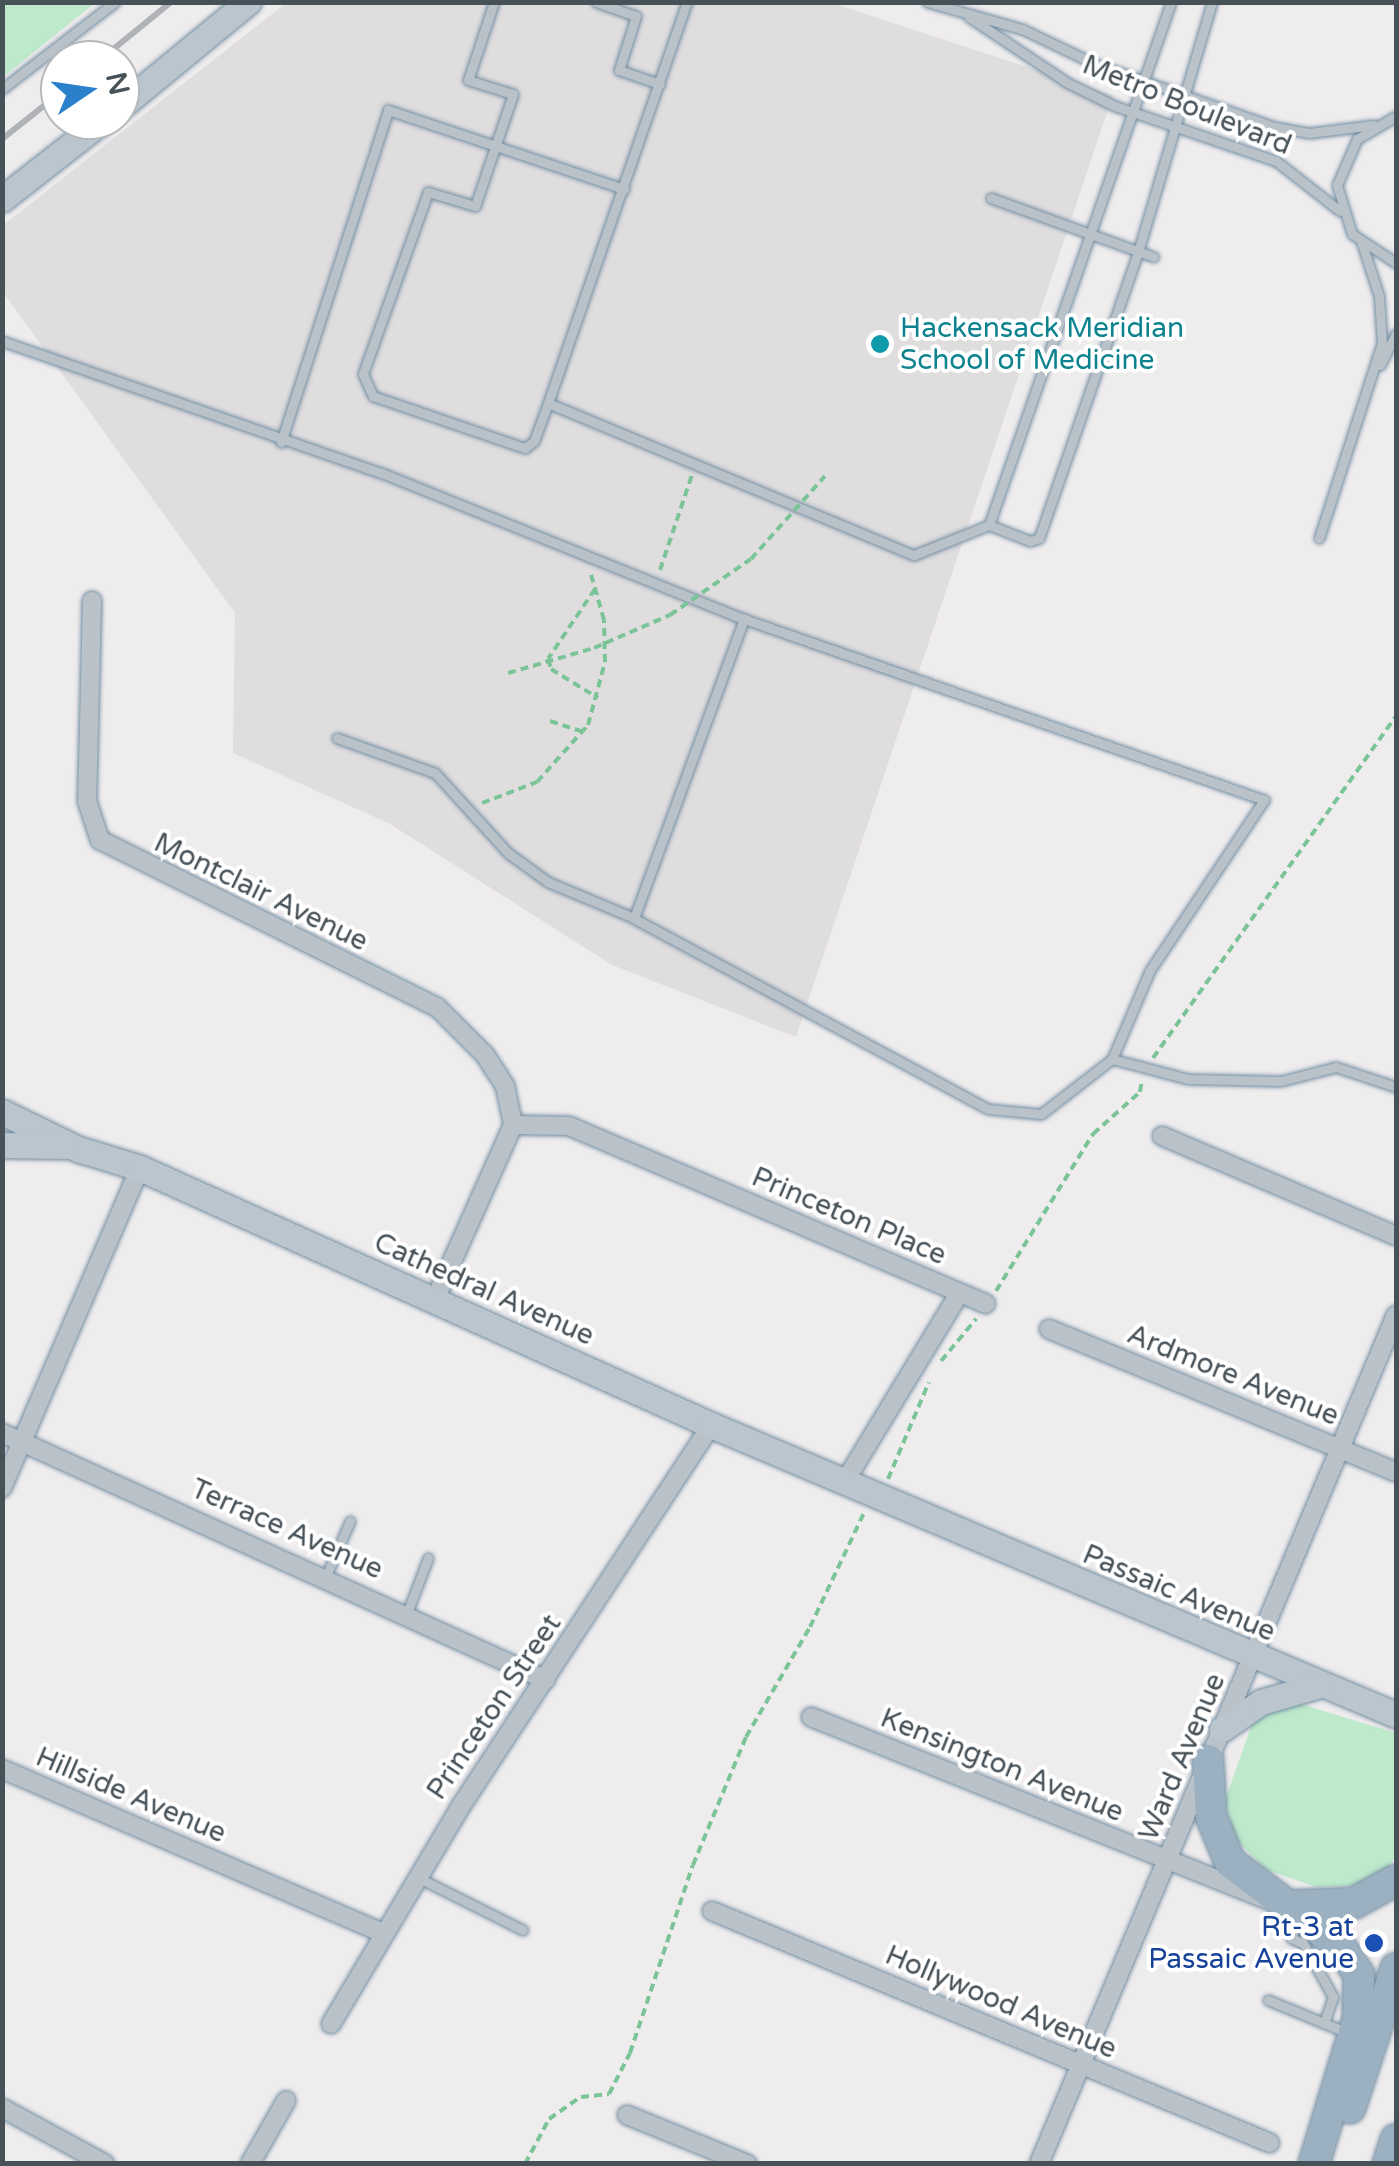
<!DOCTYPE html>
<html>
<head>
<meta charset="utf-8">
<style>
  body { margin:0 }
  #map { position:relative; width:1399px; height:2166px; overflow:hidden; background:#efeced; font-family:"Varela Round",sans-serif }
  div>[style] { position:absolute }
  [style*='--x'] { left:calc(var(--x)*1px); top:calc(var(--y)*1px); width:calc(var(--w)*1px); rotate:calc(var(--a)*1deg) }
  .education>* { inset:0; background:#e0ddde }
  .green>* { inset:0; background:#bee9cb }
  .path>* { height:4px; margin-top:-2px; transform-origin:0; background:repeating-linear-gradient(90deg,#7ac498 0 8px,transparent 0 13px) }
  .roads { filter:drop-shadow(0 0 2px #748fa3) drop-shadow(0 0 2px #748fa3) }
  .service>* { height:9px; margin:-4.5px; padding:0 4.5px; transform-origin:4.5px; border-radius:4.5px; background:#b9c2c8 }
  .minor>* { height:18px; margin:-9px; padding:0 9px; transform-origin:9px; border-radius:9px; background:#b9c2c8 }
  .secondary>* { height:25px; margin:-12.5px; padding:0 12.5px; transform-origin:12.5px; border-radius:12.5px; background:#bac5cd }
  .trunk>* { height:30px; margin:-15px; padding:0 15px; transform-origin:15px; border-radius:15px; background:#9bb0c0 }
  .rail>* { height:6px; margin:-3px; padding:0 3px; transform-origin:3px; border-radius:3px; background:#afb2b6 }
  .path-bridge>* { height:4px; margin-top:-2px; transform-origin:0; background:repeating-linear-gradient(90deg,#7ac498 0 8px,transparent 0 13px) }
  .dots>* { width:28px; height:28px; translate:-50% -50%; box-sizing:border-box; border:5px solid #fff; border-radius:50% }
  span { translate:-50% -50%; white-space:nowrap; text-align:center; line-height:1.15; -webkit-text-stroke:8px #fff; paint-order:stroke }
  .street-label { font-size:28px; color:#475158 }
  .culture-label { font-size:28px; color:#0d838f }
  .left { translate:0 -50%; text-align:left }
  .transit-label { font-size:28px; color:#164399 }
  .right { translate:-100% -50%; text-align:right }
  .frame { position:absolute; inset:0; border:5px solid #475158; pointer-events:none }
  .north { position:absolute; left:40px; top:40px; width:100px; height:100px; box-sizing:border-box; background:#fff; border:2px solid #b5b9bc; border-radius:50%; rotate:77deg; font-size:28px; font-weight:700; line-height:40px; text-align:center; color:#475158 }
  .north::after { content:''; display:block; margin:auto; width:35px; height:45px; background:#2a80cb; clip-path:polygon(50% 0,100% 100%,50% 72%,0 100%) }
</style>
</head>
<body>
<div id="map">
  <div class="education">
    <i style="clip-path:polygon(286px 3px,832px 3px,1113px 95px,796px 1037px,612px 965px,390px 824px,233px 753px,235px 613px,3px 292px,2px 226px)"></i>
  </div>
  <div class="green">
    <i style="clip-path:polygon(3px 2px,95px 2px,95px 3px,3px 77px)"></i>
    <i style="clip-path:polygon(1294px 1702px,1396px 1733px,1396px 1856px,1375px 1885px,1316px 1887px,1267px 1870px,1235px 1839px,1225px 1800px,1253px 1721px)"></i>
  </div>
  <div class="path">
    <i style="--x:660;--y:570;--w:100;--a:-71.4"></i>
    <i style="--x:595;--y:589;--w:84;--a:123.9"></i>
    <i style="--x:548;--y:659;--w:10;--a:73"></i>
    <i style="--x:551;--y:669;--w:55;--a:31.7"></i>
    <i style="--x:550;--y:721;--w:35;--a:18"></i>
    <i style="--x:482;--y:803;--w:59;--a:-20.9"></i>
    <i style="--x:537;--y:782;--w:76;--a:-48.2"></i>
    <i style="--x:588;--y:725;--w:65;--a:-74.9"></i>
    <i style="--x:605;--y:662;--w:42;--a:-91.4"></i>
    <i style="--x:604;--y:620;--w:51;--a:-105.9"></i>
    <i style="--x:1153;--y:1058;--w:420;--a:-54.6"></i>
    <i style="--x:996;--y:1291;--w:185;--a:-58.3"></i>
    <i style="--x:1093;--y:1134;--w:63;--a:-41.8"></i>
    <i style="--x:1140;--y:1092;--w:13;--a:-81"></i>
    <i style="--x:941;--y:1361;--w:55;--a:-50.2"></i>
    <i style="--x:888;--y:1479;--w:105;--a:-67.1"></i>
    <i style="--x:525;--y:2164;--w:51;--a:-61.9"></i>
    <i style="--x:549;--y:2119;--w:39;--a:-35"></i>
    <i style="--x:581;--y:2097;--w:28;--a:-6"></i>
    <i style="--x:609;--y:2094;--w:46;--a:-62.9"></i>
    <i style="--x:630;--y:2053;--w:198;--a:-71.5"></i>
    <i style="--x:693;--y:1865;--w:139;--a:-67.5"></i>
    <i style="--x:746;--y:1737;--w:127;--a:-59.8"></i>
    <i style="--x:810;--y:1627;--w:126;--a:-64.7"></i>
  </div>
  <div class="roads">
    <div class="service">
      <i style="--x:494;--y:2;--w:82;--a:108.4"></i>
      <i style="--x:468;--y:80;--w:47;--a:17.3"></i>
      <i style="--x:513;--y:94;--w:118;--a:108.7"></i>
      <i style="--x:475;--y:206;--w:49;--a:-163.4"></i>
      <i style="--x:428;--y:192;--w:193;--a:109.7"></i>
      <i style="--x:363;--y:374;--w:24;--a:66"></i>
      <i style="--x:373;--y:396;--w:161;--a:18.9"></i>
      <i style="--x:525;--y:448;--w:11;--a:-38"></i>
      <i style="--x:534;--y:441;--w:40;--a:-69.8"></i>
      <i style="--x:548;--y:403;--w:396;--a:22.6"></i>
      <i style="--x:914;--y:555;--w:81;--a:-21.8"></i>
      <i style="--x:989;--y:525;--w:44;--a:21.3"></i>
      <i style="--x:1030;--y:541;--w:9;--a:-18"></i>
      <i style="--x:1039;--y:538;--w:303;--a:-70.9"></i>
      <i style="--x:1138;--y:252;--w:261;--a:-73.5"></i>
      <i style="--x:596;--y:2;--w:42;--a:19.3"></i>
      <i style="--x:636;--y:16;--w:57;--a:107.5"></i>
      <i style="--x:619;--y:70;--w:43;--a:18.9"></i>
      <i style="--x:927;--y:2;--w:99;--a:15.9"></i>
      <i style="--x:1022;--y:29;--w:81;--a:25.6"></i>
      <i style="--x:1095;--y:64;--w:191;--a:19.3"></i>
      <i style="--x:1275;--y:127;--w:35;--a:10"></i>
      <i style="--x:1309;--y:133;--w:65;--a:-7"></i>
      <i style="--x:969;--y:17;--w:119;--a:33.7"></i>
      <i style="--x:1068;--y:83;--w:52;--a:26.1"></i>
      <i style="--x:1115;--y:106;--w:170;--a:18.9"></i>
      <i style="--x:1276;--y:161;--w:81;--a:38"></i>
      <i style="--x:2;--y:89;--w:143;--a:-37.6"></i>
      <i style="--x:1396;--y:116;--w:45;--a:149.5"></i>
      <i style="--x:1357;--y:139;--w:50;--a:113.5"></i>
      <i style="--x:1337;--y:185;--w:51;--a:73"></i>
      <i style="--x:1352;--y:234;--w:53;--a:33.4"></i>
      <i style="--x:991;--y:198;--w:173;--a:19.9"></i>
      <i style="--x:2;--y:341;--w:402;--a:19.2"></i>
      <i style="--x:382;--y:473;--w:390;--a:22"></i>
      <i style="--x:744;--y:619;--w:551;--a:19.19"></i>
      <i style="--x:1264;--y:800;--w:205;--a:123.8"></i>
      <i style="--x:1150;--y:970;--w:97;--a:113.1"></i>
      <i style="--x:1112;--y:1059;--w:90;--a:142.2"></i>
      <i style="--x:1041;--y:1114;--w:53;--a:-174.6"></i>
      <i style="--x:988;--y:1109;--w:402;--a:-151.7"></i>
      <i style="--x:1380;--y:365;--w:35;--a:-63"></i>
      <i style="--x:548;--y:403;--w:424;--a:-70.9"></i>
      <i style="--x:281;--y:442;--w:349;--a:-72.1"></i>
      <i style="--x:388;--y:110;--w:249;--a:18.5"></i>
      <i style="--x:989;--y:525;--w:554;--a:-70.81"></i>
      <i style="--x:1319;--y:538;--w:205;--a:-72.1"></i>
      <i style="--x:1382;--y:343;--w:47;--a:-93.7"></i>
      <i style="--x:1379;--y:296;--w:55;--a:-108.1"></i>
      <i style="--x:337;--y:738;--w:104;--a:19.7"></i>
      <i style="--x:435;--y:773;--w:108;--a:47.6"></i>
      <i style="--x:508;--y:853;--w:49;--a:35.9"></i>
      <i style="--x:548;--y:882;--w:93;--a:22.7"></i>
      <i style="--x:634;--y:918;--w:319;--a:-69.8"></i>
      <i style="--x:1112;--y:1059;--w:79;--a:14.7"></i>
      <i style="--x:1188;--y:1079;--w:93;--a:1.2"></i>
      <i style="--x:1281;--y:1081;--w:57;--a:-14.3"></i>
      <i style="--x:1336;--y:1067;--w:63;--a:18.4"></i>
      <i style="--x:326;--y:1576;--w:60;--a:-66.4"></i>
      <i style="--x:407;--y:1613;--w:59;--a:-69.1"></i>
      <i style="--x:419;--y:1878;--w:116;--a:26.6"></i>
      <i style="--x:1298;--y:1918;--w:21;--a:109"></i>
      <i style="--x:1291;--y:1938;--w:13;--a:23"></i>
      <i style="--x:1303;--y:1943;--w:62;--a:60.9"></i>
      <i style="--x:1333;--y:1997;--w:28;--a:109"></i>
      <i style="--x:1268;--y:2000;--w:87;--a:22.4"></i>
    </div>
    <div class="minor">
      <i style="--x:92;--y:601;--w:200;--a:91.4"></i>
      <i style="--x:87;--y:801;--w:41;--a:71.6"></i>
      <i style="--x:100;--y:840;--w:377;--a:26.4"></i>
      <i style="--x:438;--y:1008;--w:66;--a:45"></i>
      <i style="--x:485;--y:1055;--w:37;--a:57"></i>
      <i style="--x:505;--y:1086;--w:40;--a:78"></i>
      <i style="--x:513;--y:1125;--w:191;--a:114.1"></i>
      <i style="--x:513;--y:1125;--w:56;--a:1"></i>
      <i style="--x:569;--y:1126;--w:453;--a:23.1"></i>
      <i style="--x:1162;--y:1136;--w:254;--a:23.1"></i>
      <i style="--x:1049;--y:1329;--w:375;--a:22.4"></i>
      <i style="--x:2;--y:1433;--w:597;--a:24.42"></i>
      <i style="--x:844;--y:1483;--w:221;--a:-58.7"></i>
      <i style="--x:2;--y:1488;--w:348;--a:-66.7"></i>
      <i style="--x:811;--y:1717;--w:490;--a:21.8"></i>
      <i style="--x:2;--y:1769;--w:414;--a:23.3"></i>
      <i style="--x:712;--y:1911;--w:604;--a:22.58"></i>
      <i style="--x:331;--y:2024;--w:250;--a:-59.2"></i>
      <i style="--x:459;--y:1809;--w:459;--a:-56.7"></i>
      <i style="--x:2;--y:2108;--w:117;--a:28.5"></i>
      <i style="--x:627;--y:2115;--w:130;--a:22.2"></i>
      <i style="--x:250;--y:2164;--w:73;--a:-60.3"></i>
      <i style="--x:1039;--y:2164;--w:921;--a:-67.19"></i>
    </div>
    <div class="secondary">
      <i style="--x:120;--y:107;--w:166;--a:-39.4"></i>
      <i style="--x:2;--y:199;--w:128;--a:-38"></i>
      <i style="--x:2;--y:1112;--w:85;--a:26"></i>
      <i style="--x:78;--y:1149;--w:65;--a:17"></i>
      <i style="--x:140;--y:1168;--w:626;--a:24.23"></i>
      <i style="--x:711;--y:1425;--w:744;--a:22.95"></i>
      <i style="--x:2;--y:1145;--w:65;--a:0.9"></i>
      <i style="--x:1222;--y:1729;--w:47;--a:-34.7"></i>
      <i style="--x:1261;--y:1702;--w:61;--a:-16.1"></i>
    </div>
    <div class="trunk">
      <i style="--x:1208;--y:1760;--w:56;--a:86.9"></i>
      <i style="--x:1211;--y:1816;--w:50;--a:67.6"></i>
      <i style="--x:1230;--y:1862;--w:137;--a:37.3"></i>
      <i style="--x:1339;--y:1945;--w:36;--a:56"></i>
      <i style="--x:1359;--y:1975;--w:44;--a:91.3"></i>
      <i style="--x:1358;--y:2019;--w:152;--a:106.9"></i>
      <i style="--x:1285;--y:1906;--w:69;--a:-2.5"></i>
      <i style="--x:1354;--y:1903;--w:48;--a:-28.7"></i>
      <i style="--x:1350;--y:2108;--w:147;--a:-71.8"></i>
      <i style="--x:1388;--y:2164;--w:26;--a:-72"></i>
    </div>
  </div>
  <div class="rail">
    <i style="--x:100;--y:60;--w:92;--a:-39.2"></i>
    <i style="--x:2;--y:139;--w:74;--a:-38.4"></i>
  </div>
  <div class="path-bridge">
    <i style="--x:508;--y:673;--w:90;--a:-16.2"></i>
    <i style="--x:594;--y:648;--w:83;--a:-23.5"></i>
    <i style="--x:670;--y:615;--w:98;--a:-34.7"></i>
    <i style="--x:751;--y:559;--w:111;--a:-48.3"></i>
  </div>
  <div class="dots">
    <i style="left:880px;top:344px;background:#0f9aa8"></i>
    <i style="left:1374px;top:1943px;background:#1a4fb4"></i>
  </div>
  <div class="street-label">
    <span style="left:1187px;top:105px;rotate:22deg">Metro Boulevard</span>
    <span style="left:261px;top:892px;rotate:26deg">Montclair Avenue</span>
    <span style="left:849px;top:1216px;rotate:23deg">Princeton Place</span>
    <span style="left:484px;top:1289px;rotate:24deg">Cathedral Avenue</span>
    <span style="left:1233px;top:1375px;rotate:22deg">Ardmore Avenue</span>
    <span style="left:287px;top:1529px;rotate:24deg">Terrace Avenue</span>
    <span style="left:1179px;top:1593px;rotate:23deg">Passaic Avenue</span>
    <span style="left:494px;top:1707px;rotate:-56deg">Princeton Street</span>
    <span style="left:1182px;top:1757px;rotate:-67deg">Ward Avenue</span>
    <span style="left:1002px;top:1765px;rotate:22deg">Kensington Avenue</span>
    <span style="left:131px;top:1795px;rotate:23deg">Hillside Avenue</span>
    <span style="left:1001px;top:2002px;rotate:23deg">Hollywood Avenue</span>
  </div>
  <div class="culture-label">
    <span class="left" style="left:900px;top:344px">Hackensack Meridian<br>School of Medicine</span>
  </div>
  <div class="transit-label">
    <span class="right" style="left:1354px;top:1943px">Rt-3 at<br>Passaic Avenue</span>
  </div>
  <div class="frame"></div>
  <div class="north">N</div>
</div>
</body>
</html>
